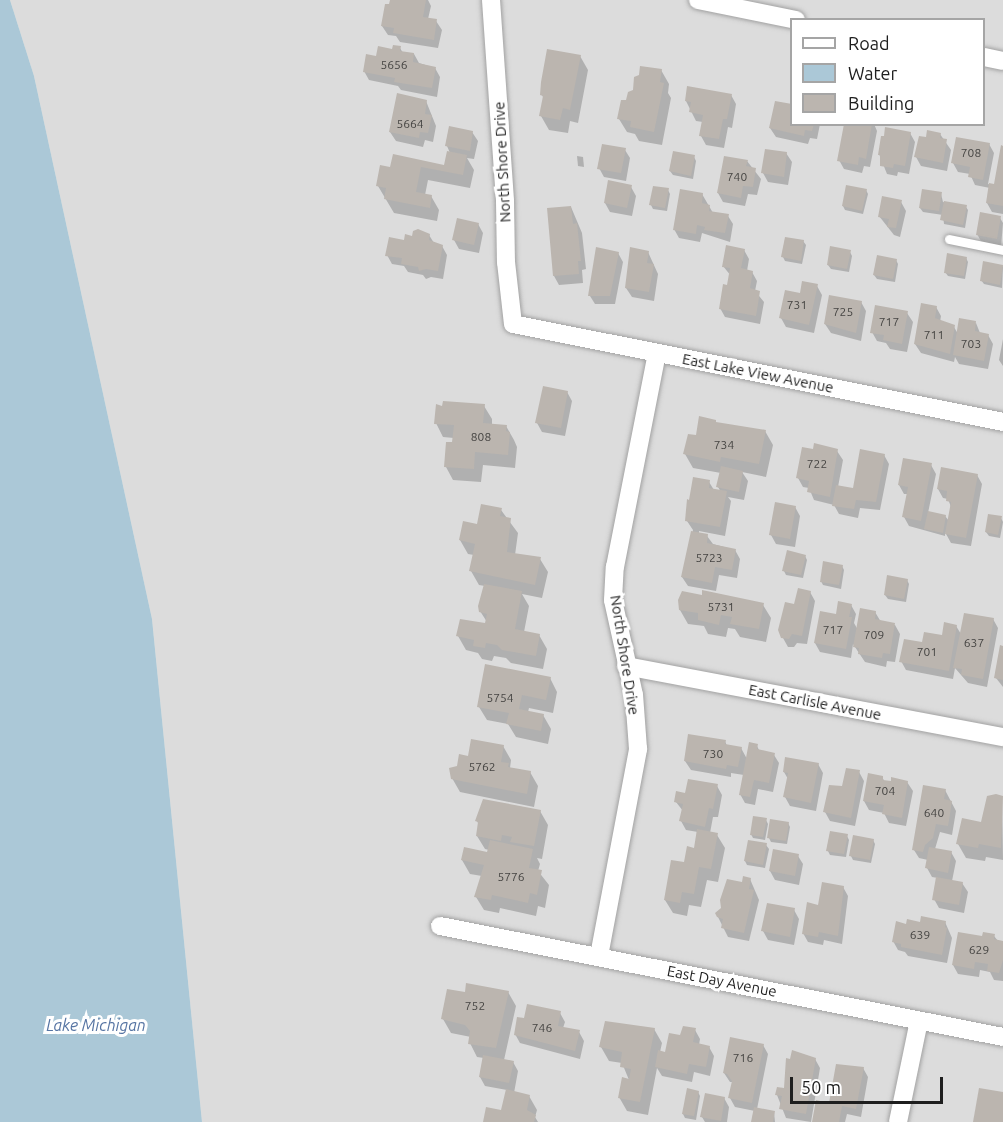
<!DOCTYPE html>
<html>
<head>
<meta charset="utf-8">
<style>
  body { margin:0 }
  #map { position:relative; width:1003px; height:1122px; overflow:hidden; background:#eeece6; font-family:Ubuntu,sans-serif }
  div>[style] { position:absolute }
  [style*='--x'] { left:calc(var(--x)*1px); top:calc(var(--y)*1px); width:calc(var(--w)*1px); rotate:calc(var(--a)*1deg) }
  .residential>* { inset:0; background:#dcdcdc }
  .water>* { inset:0; background:#abc8d7 }
  .shadow>* { inset:0; background:#0003 }
  .building>* { inset:0; background:#bbb5af }
  .roads { filter:drop-shadow(0 0 2px #a2a2a2) drop-shadow(0 0 2px #a2a2a2) }
  .service>* { height:9px; margin:-4.5px; padding:0 4.5px; transform-origin:4.5px; border-radius:4.5px; background:#fff }
  .minor>* { height:18px; margin:-9px; padding:0 9px; transform-origin:9px; border-radius:9px; background:#fff }
  span { translate:-50% -50%; white-space:nowrap; text-align:center; line-height:1.15; -webkit-text-stroke:6px #fff; paint-order:stroke }
  .number-label { font-size:12px; color:#454442 }
  .number-label span { -webkit-text-stroke-width:0 }
  .street-label { font-size:15px; color:#1e1e1e }
  .water-label { font-size:16px; color:#5674a3; font-style:italic }
  .legend { position:absolute; left:790px; top:18px; width:195px; height:108px; box-sizing:border-box; background:#fff; border:2px solid #a5a5a5; margin:0; padding:8px 10px; list-style:none; font-size:18px; color:#1e1e1e }
  .legend li { display:flex; align-items:center; gap:12px; height:30px }
  .legend b { width:30px; border:2px solid #a5a5a5 }
  .scale { position:absolute; left:790px; top:1077px; width:153px; height:27px; box-sizing:border-box; border:3px solid #1e1e1e; border-top:0; padding-left:8px; font-size:18px; line-height:21px; white-space:nowrap; color:#1e1e1e; -webkit-text-stroke:4px #fff; paint-order:stroke }
</style>
</head>
<body>
<div id="map">
  <div class="residential">
    <i style="clip-path:polygon(evenodd,10px 0,1003px 0,1003px 1122px,202px 1122px,152px 619px,34px 76px,10px 0,792px 20px,984px 20px,984px 124px,792px 124px,792px 20px)"></i>
  </div>
  <div class="water">
    <i style="clip-path:polygon(0 0,10px 0,34px 76px,152px 619px,202px 1122px,0 1122px)"></i>
  </div>
  <div class="shadow">
    <i style="clip-path:polygon(392px 0,428px 0,431px 6px,428px 19px,436px 21px,442px 30px,438px 48px,400px 42px,396px 36px,388px 35px,382px 26px)"></i>
    <i style="clip-path:polygon(400px 48px,403px 53px,414px 54px,419px 63px,435px 68px,440px 77px,437px 97px,401px 90px,398px 86px,369px 80px,364px 71px,377px 57px)"></i>
    <i style="clip-path:polygon(580px 56px,588px 70px,578px 123px,570px 121px,568px 133px,549px 130px,541px 116px,544px 99px,542px 95px)"></i>
    <i style="clip-path:polygon(661px 70px,669px 84px,668px 93px,671px 98px,662px 145px,639px 141px,635px 134px,627px 132px,619px 119px,627px 102px)"></i>
    <i style="clip-path:polygon(731px 95px,736px 104px,732px 128px,728px 127px,724px 148px,706px 145px,701px 136px,703px 122px,696px 121px,686px 101px)"></i>
    <i style="clip-path:polygon(426px 101px,436px 126px,433px 142px,425px 140px,423px 147px,396px 141px,390px 132px)"></i>
    <i style="clip-path:polygon(792px 124px,820px 124px,817px 139px,810px 138px,808px 144px,776px 137px,770px 128px)"></i>
    <i style="clip-path:polygon(845px 124px,874px 124px,877px 131px,870px 167px,864px 166px,862px 173px,844px 169px,839px 160px)"></i>
    <i style="clip-path:polygon(472px 132px,478px 141px,474px 159px,467px 158px,474px 170px,470px 188px,428px 180px,425px 195px,431px 196px,439px 210px,437px 221px,394px 213px,378px 186px,391px 169px,394px 156px,445px 166px,450px 153px,447px 146px)"></i>
    <i style="clip-path:polygon(910px 133px,915px 142px,909px 174px,898px 172px,897px 176px,887px 174px,879px 154px,885px 138px)"></i>
    <i style="clip-path:polygon(940px 134px,951px 150px,947px 171px,921px 166px,916px 157px,927px 139px)"></i>
    <i style="clip-path:polygon(989px 144px,994px 153px,988px 184px,995px 186px,1003px 147px,1003px 214px,992px 212px,987px 203px,990px 188px,975px 185px,970px 174px,958px 172px,953px 163px)"></i>
    <i style="clip-path:polygon(625px 150px,630px 158px,626px 181px,604px 177px,599px 168px)"></i>
    <i style="clip-path:polygon(786px 153px,792px 162px,788px 185px,768px 182px,763px 173px)"></i>
    <i style="clip-path:polygon(577px 156px,583px 157px,584px 167px,578px 166px)"></i>
    <i style="clip-path:polygon(694px 157px,696px 161px,693px 179px,673px 175px,670px 171px)"></i>
    <i style="clip-path:polygon(747px 161px,761px 179px,757px 195px,748px 194px,745px 206px,723px 202px,718px 193px)"></i>
    <i style="clip-path:polygon(631px 187px,636px 196px,632px 216px,610px 212px,605px 203px)"></i>
    <i style="clip-path:polygon(668px 190px,670px 194px,667px 211px,653px 209px,651px 205px)"></i>
    <i style="clip-path:polygon(866px 190px,868px 194px,863px 214px,845px 210px,843px 206px)"></i>
    <i style="clip-path:polygon(702px 194px,713px 213px,728px 216px,733px 224px,730px 242px,702px 233px,700px 242px,679px 238px,674px 229px)"></i>
    <i style="clip-path:polygon(941px 194px,943px 202px,966px 207px,968px 210px,965px 228px,944px 224px,943px 215px,923px 212px,920px 208px)"></i>
    <i style="clip-path:polygon(901px 202px,906px 211px,900px 237px,894px 235px,879px 216px)"></i>
    <i style="clip-path:polygon(571px 207px,582px 233px,586px 269px,582px 270px,583px 283px,559px 285px,554px 276px,549px 210px)"></i>
    <i style="clip-path:polygon(1000px 218px,1003px 223px,1001px 247px,982px 243px,977px 234px)"></i>
    <i style="clip-path:polygon(478px 224px,483px 233px,479px 253px,459px 249px,454px 240px)"></i>
    <i style="clip-path:polygon(429px 235px,434px 243px,442px 246px,447px 255px,443px 279px,431px 277px,426px 279px,423px 275px,408px 272px,404px 266px,392px 264px,387px 255px,405px 241px)"></i>
    <i style="clip-path:polygon(803px 241px,806px 245px,802px 264px,785px 261px,783px 257px)"></i>
    <i style="clip-path:polygon(744px 250px,749px 259px,747px 271px,752px 272px,757px 281px,755px 291px,764px 302px,760px 324px,725px 317px,720px 308px,731px 276px,723px 266px)"></i>
    <i style="clip-path:polygon(648px 252px,658px 274px,654px 301px,632px 297px,626px 288px)"></i>
    <i style="clip-path:polygon(850px 252px,852px 256px,849px 272px,831px 269px,828px 265px)"></i>
    <i style="clip-path:polygon(618px 253px,623px 262px,615px 304px,595px 304px,590px 296px)"></i>
    <i style="clip-path:polygon(966px 258px,968px 262px,965px 279px,948px 276px,945px 272px)"></i>
    <i style="clip-path:polygon(896px 260px,898px 264px,895px 282px,877px 279px,874px 275px)"></i>
    <i style="clip-path:polygon(1003px 266px,1002px 288px,984px 284px,981px 280px)"></i>
    <i style="clip-path:polygon(817px 286px,822px 295px,814px 333px,786px 327px,781px 318px,801px 294px)"></i>
    <i style="clip-path:polygon(861px 302px,866px 311px,861px 341px,831px 333px,825px 324px)"></i>
    <i style="clip-path:polygon(936px 307px,941px 316px,940px 322px,954px 327px,958px 334px,976px 323px,980px 333px,988px 335px,993px 344px,988px 369px,959px 364px,955px 357px,954px 362px,921px 353px,915px 344px)"></i>
    <i style="clip-path:polygon(907px 313px,913px 322px,907px 352px,890px 349px,886px 343px,877px 341px,872px 332px)"></i>
    <i style="clip-path:polygon(1003px 339px,1003px 366px,999px 360px)"></i>
    <i style="clip-path:polygon(567px 392px,572px 401px,565px 436px,542px 432px,537px 423px)"></i>
    <i style="clip-path:polygon(484px 406px,492px 419px,492px 425px,506px 426px,514px 440px,517px 447px,515px 468px,483px 465px,481px 482px,453px 480px,446px 467px,454px 438px,443px 437px,436px 423px,444px 408px)"></i>
    <i style="clip-path:polygon(717px 424px,765px 431px,773px 445px,766px 477px,742px 472px,748px 481px,744px 500px,728px 497px,731px 501px,725px 536px,699px 531px,699px 534px,707px 536px,713px 544px,735px 550px,740px 559px,737px 578px,719px 575px,716px 591px,688px 586px,682px 577px,693px 530px,687px 521px,709px 482px,714px 490px,721px 492px,718px 487px,721px 473px,693px 468px,685px 454px,697px 437px)"></i>
    <i style="clip-path:polygon(837px 451px,843px 460px,838px 487px,855px 490px,884px 455px,889px 464px,880px 510px,860px 508px,858px 518px,839px 514px,834px 505px,814px 500px,809px 488px,803px 487px,798px 478px)"></i>
    <i style="clip-path:polygon(931px 465px,936px 474px,928px 513px,945px 516px,949px 521px,951px 507px,948px 499px,943px 498px,938px 489px,977px 475px,982px 484px,971px 546px,951px 543px,945px 532px,945px 536px,909px 526px,904px 517px,908px 494px,904px 494px,899px 485px)"></i>
    <i style="clip-path:polygon(795px 507px,800px 516px,795px 547px,776px 544px,771px 535px)"></i>
    <i style="clip-path:polygon(501px 510px,518px 533px,515px 555px,540px 559px,548px 572px,542px 598px,522px 594px,529px 606px,524px 632px,539px 635px,547px 649px,543px 669px,511px 663px,506px 658px,494px 656px,492px 661px,482px 659px,478px 653px,466px 650px,458px 636px,486px 625px,487px 622px,480px 611px,485px 586px,479px 585px,471px 571px,474px 555px,468px 554px,460px 540px)"></i>
    <i style="clip-path:polygon(1001px 518px,1003px 522px,1000px 538px,989px 536px,986px 532px)"></i>
    <i style="clip-path:polygon(805px 556px,807px 560px,803px 578px,786px 575px,784px 571px)"></i>
    <i style="clip-path:polygon(842px 566px,844px 570px,841px 589px,823px 585px,821px 581px)"></i>
    <i style="clip-path:polygon(907px 580px,909px 584px,906px 602px,888px 599px,885px 595px)"></i>
    <i style="clip-path:polygon(810px 592px,815px 601px,807px 644px,797px 643px,794px 647px,788px 647px,783px 638px,795px 606px)"></i>
    <i style="clip-path:polygon(763px 605px,771px 618px,766px 642px,740px 637px,735px 629px,728px 628px,726px 637px,708px 634px,704px 626px,688px 624px,680px 610px)"></i>
    <i style="clip-path:polygon(851px 605px,856px 614px,854px 623px,858px 630px,875px 612px,881px 622px,895px 625px,900px 634px,895px 662px,887px 661px,886px 667px,865px 662px,853px 644px,851px 658px,820px 652px,815px 643px,837px 616px)"></i>
    <i style="clip-path:polygon(993px 619px,998px 628px,987px 687px,968px 683px,955px 668px,953px 679px,906px 670px,901px 661px,923px 644px,943px 637px,956px 626px,961px 634px)"></i>
    <i style="clip-path:polygon(1003px 647px,1003px 687px,996px 678px)"></i>
    <i style="clip-path:polygon(550px 678px,557px 692px,553px 713px,529px 708px,528px 712px,543px 715px,551px 729px,548px 744px,516px 737px,508px 724px,487px 720px,479px 707px)"></i>
    <i style="clip-path:polygon(725px 741px,727px 746px,741px 748px,747px 759px,757px 746px,760px 752px,774px 755px,779px 763px,773px 792px,758px 789px,755px 805px,745px 803px,740px 794px,744px 775px,731px 773px,731px 777px,691px 770px,685px 761px)"></i>
    <i style="clip-path:polygon(503px 746px,511px 760px,510px 768px,530px 772px,538px 786px,534px 807px,460px 792px,452px 778px,458px 767px)"></i>
    <i style="clip-path:polygon(818px 764px,823px 773px,816px 811px,790px 806px,785px 797px,788px 779px,784px 772px)"></i>
    <i style="clip-path:polygon(859px 772px,864px 781px,855px 826px,830px 821px,825px 812px)"></i>
    <i style="clip-path:polygon(882px 777px,885px 782px,907px 782px,913px 791px,906px 826px,889px 823px,884px 813px,869px 810px,864px 801px)"></i>
    <i style="clip-path:polygon(717px 786px,722px 795px,718px 817px,713px 817px,710px 833px,717px 835px,725px 848px,718px 882px,707px 880px,701px 907px,689px 905px,687px 916px,673px 913px,665px 900px,695px 850px,698px 832px,686px 830px,681px 821px,683px 811px,676px 802px,687px 795px)"></i>
    <i style="clip-path:polygon(945px 790px,956px 811px,952px 835px,940px 832px,935px 849px,951px 852px,956px 861px,952px 881px,962px 883px,968px 892px,964px 913px,939px 908px,934px 899px,938px 878px,932px 877px,927px 868px,928px 860px,919px 858px,914px 850px)"></i>
    <i style="clip-path:polygon(1002px 797px,1003px 860px,986px 857px,985px 861px,966px 858px,958px 844px,982px 824px)"></i>
    <i style="clip-path:polygon(540px 811px,548px 825px,542px 859px,537px 858px,540px 864px,538px 871px,549px 885px,545px 908px,538px 906px,536px 916px,500px 908px,499px 913px,484px 910px,476px 897px,482px 876px,470px 874px,462px 860px,488px 853px,489px 850px,485px 849px,477px 836px,479px 825px,477px 821px)"></i>
    <i style="clip-path:polygon(766px 820px,768px 824px,765px 840px,753px 838px,751px 834px)"></i>
    <i style="clip-path:polygon(788px 823px,790px 827px,787px 844px,771px 842px,769px 838px)"></i>
    <i style="clip-path:polygon(847px 836px,849px 840px,846px 857px,830px 855px,828px 851px)"></i>
    <i style="clip-path:polygon(873px 840px,875px 844px,871px 863px,853px 860px,851px 856px)"></i>
    <i style="clip-path:polygon(766px 845px,769px 849px,765px 868px,747px 865px,745px 861px)"></i>
    <i style="clip-path:polygon(798px 856px,803px 864px,799px 885px,775px 880px,770px 871px)"></i>
    <i style="clip-path:polygon(750px 879px,759px 900px,749px 941px,728px 937px,718px 917px,743px 884px)"></i>
    <i style="clip-path:polygon(843px 887px,848px 896px,842px 944px,824px 940px,823px 945px,808px 942px,803px 933px,819px 906px)"></i>
    <i style="clip-path:polygon(794px 910px,799px 919px,794px 945px,768px 940px,763px 931px)"></i>
    <i style="clip-path:polygon(945px 922px,952px 938px,947px 963px,908px 956px,905px 952px,898px 950px,893px 941px,907px 925px)"></i>
    <i style="clip-path:polygon(994px 936px,998px 941px,1003px 943px,1003px 981px,994px 980px,990px 972px,980px 970px,979px 977px,958px 974px,953px 965px,983px 938px)"></i>
    <i style="clip-path:polygon(508px 992px,516px 1006px,504px 1060px,513px 1062px,518px 1071px,514px 1093px,529px 1096px,537px 1110px,535px 1117px,538px 1122px,485px 1122px,502px 1112px,507px 1090px,485px 1086px,480px 1077px,484px 1058px,477px 1057px,470px 1043px,471px 1037px,451px 1033px,443px 1019px,466px 993px)"></i>
    <i style="clip-path:polygon(560px 1013px,565px 1022px,563px 1028px,579px 1032px,584px 1041px,580px 1059px,520px 1043px,515px 1034px,525px 1020px)"></i>
    <i style="clip-path:polygon(654px 1029px,662px 1043px,660px 1052px,666px 1053px,682px 1037px,695px 1030px,700px 1039px,699px 1045px,709px 1047px,714px 1056px,710px 1076px,694px 1072px,692px 1082px,662px 1076px,657px 1068px,648px 1115px,627px 1111px,619px 1097px,629px 1080px,622px 1063px,609px 1061px,601px 1047px)"></i>
    <i style="clip-path:polygon(763px 1045px,768px 1054px,757px 1109px,774px 1112px,775px 1122px,753px 1122px,755px 1111px,735px 1107px,730px 1098px,733px 1082px,730px 1082px,724px 1073px)"></i>
    <i style="clip-path:polygon(815px 1059px,820px 1068px,811px 1122px,786px 1118px,777px 1095px,786px 1090px)"></i>
    <i style="clip-path:polygon(863px 1068px,868px 1077px,861px 1117px,847px 1114px,845px 1122px,814px 1122px)"></i>
    <i style="clip-path:polygon(698px 1092px,700px 1096px,696px 1120px,685px 1118px,683px 1114px)"></i>
    <i style="clip-path:polygon(724px 1098px,729px 1107px,727px 1122px,705px 1122px,702px 1117px)"></i>
  </div>
  <div class="building">
    <i style="clip-path:polygon(390px 0,426px 0,423px 17px,437px 19px,434px 40px,393px 33px,394px 28px,381px 26px,385px 4px,389px 4px)"></i>
    <i style="clip-path:polygon(393px 45px,401px 46px,400px 51px,414px 53px,413px 62px,436px 67px,432px 88px,394px 82px,395px 78px,363px 72px,366px 54px,376px 56px,378px 46px,392px 49px)"></i>
    <i style="clip-path:polygon(547px 49px,581px 55px,570px 110px,563px 108px,560px 120px,539px 116px,543px 96px,540px 95px,541px 82px)"></i>
    <i style="clip-path:polygon(640px 66px,662px 69px,660px 82px,664px 83px,654px 132px,630px 127px,631px 121px,617px 119px,621px 100px,626px 100px,628px 92px,633px 90px,634px 77px,639px 75px)"></i>
    <i style="clip-path:polygon(687px 86px,732px 94px,727px 119px,723px 119px,719px 139px,699px 136px,703px 115px,689px 112px,691px 102px,685px 101px)"></i>
    <i style="clip-path:polygon(397px 93px,427px 100px,425px 114px,432px 115px,428px 133px,420px 132px,419px 138px,389px 132px)"></i>
    <i style="clip-path:polygon(775px 101px,792px 104px,792px 124px,814px 124px,812px 131px,805px 130px,804px 136px,769px 128px)"></i>
    <i style="clip-path:polygon(844px 124px,872px 124px,866px 159px,859px 157px,858px 165px,837px 161px)"></i>
    <i style="clip-path:polygon(449px 126px,473px 131px,470px 151px,445px 146px)"></i>
    <i style="clip-path:polygon(885px 127px,911px 132px,905px 166px,894px 164px,893px 168px,880px 166px,880px 155px,878px 155px,881px 136px,884px 136px)"></i>
    <i style="clip-path:polygon(927px 130px,941px 133px,940px 138px,947px 139px,943px 163px,914px 157px,919px 136px,926px 137px)"></i>
    <i style="clip-path:polygon(956px 137px,990px 143px,983px 180px,968px 177px,970px 167px,951px 163px)"></i>
    <i style="clip-path:polygon(602px 144px,626px 148px,621px 173px,597px 169px)"></i>
    <i style="clip-path:polygon(1001px 145px,1003px 146px,1003px 206px,986px 203px,989px 183px,994px 184px)"></i>
    <i style="clip-path:polygon(765px 149px,787px 152px,784px 177px,761px 173px)"></i>
    <i style="clip-path:polygon(447px 151px,467px 155px,463px 175px,421px 167px,416px 192px,432px 195px,430px 208px,384px 199px,386px 188px,376px 186px,380px 165px,390px 167px,393px 154px,444px 165px)"></i>
    <i style="clip-path:polygon(673px 151px,695px 155px,691px 176px,669px 171px)"></i>
    <i style="clip-path:polygon(724px 156px,748px 160px,746px 166px,756px 168px,753px 187px,743px 186px,741px 198px,717px 193px)"></i>
    <i style="clip-path:polygon(608px 180px,632px 185px,627px 208px,604px 203px)"></i>
    <i style="clip-path:polygon(846px 185px,867px 189px,862px 211px,842px 206px)"></i>
    <i style="clip-path:polygon(653px 186px,669px 188px,665px 208px,649px 205px)"></i>
    <i style="clip-path:polygon(680px 189px,703px 193px,702px 203px,710px 205px,709px 211px,729px 214px,725px 233px,704px 230px,705px 227px,697px 225px,696px 234px,673px 230px)"></i>
    <i style="clip-path:polygon(922px 189px,942px 192px,939px 211px,919px 208px)"></i>
    <i style="clip-path:polygon(882px 196px,902px 200px,896px 228px,887px 227px,889px 219px,878px 217px)"></i>
    <i style="clip-path:polygon(944px 201px,967px 205px,963px 225px,940px 220px)"></i>
    <i style="clip-path:polygon(571px 206px,573px 224px,577px 223px,581px 261px,578px 261px,579px 274px,553px 276px,547px 208px)"></i>
    <i style="clip-path:polygon(980px 212px,1001px 216px,997px 239px,976px 235px)"></i>
    <i style="clip-path:polygon(457px 218px,479px 223px,474px 245px,452px 240px)"></i>
    <i style="clip-path:polygon(418px 229px,430px 234px,429px 240px,443px 245px,438px 271px,426px 269px,419px 271px,418px 267px,401px 264px,402px 258px,385px 256px,389px 237px,404px 240px,405px 234px,412px 236px,413px 231px)"></i>
    <i style="clip-path:polygon(785px 237px,804px 240px,801px 261px,781px 257px)"></i>
    <i style="clip-path:polygon(726px 245px,745px 249px,741px 268px,753px 271px,750px 288px,760px 291px,756px 316px,719px 309px,723px 284px,727px 285px,730px 268px,722px 267px)"></i>
    <i style="clip-path:polygon(830px 246px,851px 250px,847px 269px,827px 265px)"></i>
    <i style="clip-path:polygon(596px 247px,619px 252px,610px 296px,588px 296px)"></i>
    <i style="clip-path:polygon(630px 247px,649px 251px,647px 263px,654px 264px,649px 292px,625px 288px)"></i>
    <i style="clip-path:polygon(947px 253px,967px 257px,964px 276px,944px 273px)"></i>
    <i style="clip-path:polygon(877px 255px,897px 259px,893px 279px,873px 275px)"></i>
    <i style="clip-path:polygon(983px 261px,1003px 265px,1000px 285px,980px 281px)"></i>
    <i style="clip-path:polygon(802px 281px,818px 284px,809px 325px,779px 318px,785px 290px,800px 293px)"></i>
    <i style="clip-path:polygon(829px 295px,862px 301px,856px 333px,824px 324px)"></i>
    <i style="clip-path:polygon(921px 303px,937px 306px,935px 318px,955px 325px,950px 354px,914px 344px)"></i>
    <i style="clip-path:polygon(875px 305px,908px 311px,902px 344px,883px 340px,884px 335px,870px 333px)"></i>
    <i style="clip-path:polygon(959px 318px,976px 321px,975px 331px,989px 334px,984px 361px,953px 355px)"></i>
    <i style="clip-path:polygon(543px 386px,568px 391px,561px 428px,535px 423px)"></i>
    <i style="clip-path:polygon(443px 401px,485px 404px,483px 423px,507px 425px,506px 431px,510px 432px,508px 455px,475px 452px,474px 469px,444px 467px,446px 442px,452px 442px,454px 425px,434px 424px,436px 404px,442px 406px)"></i>
    <i style="clip-path:polygon(699px 416px,716px 420px,716px 422px,766px 430px,759px 464px,721px 457px,720px 462px,683px 454px,688px 434px,696px 435px)"></i>
    <i style="clip-path:polygon(814px 443px,838px 449px,830px 497px,807px 492px,809px 481px,796px 478px,802px 447px,813px 449px)"></i>
    <i style="clip-path:polygon(860px 449px,885px 454px,876px 502px,856px 500px,854px 509px,832px 506px,836px 485px,853px 488px)"></i>
    <i style="clip-path:polygon(903px 458px,932px 463px,921px 521px,902px 517px,908px 487px,898px 485px)"></i>
    <i style="clip-path:polygon(721px 466px,743px 471px,739px 492px,716px 487px)"></i>
    <i style="clip-path:polygon(941px 467px,978px 474px,966px 538px,945px 534px,951px 502px,946px 501px,947px 491px,937px 489px)"></i>
    <i style="clip-path:polygon(693px 477px,710px 480px,709px 488px,727px 491px,720px 527px,685px 521px,687px 499px,689px 500px)"></i>
    <i style="clip-path:polygon(775px 502px,796px 506px,790px 539px,769px 535px)"></i>
    <i style="clip-path:polygon(481px 504px,502px 508px,500px 516px,511px 518px,507px 552px,541px 557px,535px 585px,469px 571px,475px 544px,459px 540px,463px 521px,477px 524px)"></i>
    <i style="clip-path:polygon(928px 511px,946px 515px,943px 533px,924px 529px)"></i>
    <i style="clip-path:polygon(988px 514px,1002px 516px,998px 535px,985px 532px)"></i>
    <i style="clip-path:polygon(691px 531px,708px 534px,707px 543px,736px 549px,732px 570px,715px 567px,712px 583px,681px 577px)"></i>
    <i style="clip-path:polygon(787px 550px,806px 555px,801px 575px,782px 571px)"></i>
    <i style="clip-path:polygon(823px 561px,843px 565px,839px 585px,820px 582px)"></i>
    <i style="clip-path:polygon(887px 575px,908px 579px,904px 599px,884px 595px)"></i>
    <i style="clip-path:polygon(484px 584px,522px 591px,515px 629px,540px 634px,536px 656px,502px 650px,497px 645px,486px 643px,485px 648px,473px 646px,474px 640px,456px 636px,460px 619px,485px 623px,487px 614px,479px 612px,478px 606px)"></i>
    <i style="clip-path:polygon(798px 588px,811px 591px,802px 636px,792px 634px,789px 639px,781px 638px,778px 630px,785px 602px,794px 604px)"></i>
    <i style="clip-path:polygon(702px 590px,764px 603px,759px 629px,730px 624px,732px 617px,721px 615px,719px 625px,698px 620px,698px 613px,679px 610px,678px 600px,682px 591px,702px 595px)"></i>
    <i style="clip-path:polygon(838px 601px,852px 604px,849px 617px,852px 617px,846px 649px,814px 643px,820px 611px,836px 614px)"></i>
    <i style="clip-path:polygon(860px 608px,876px 611px,875px 619px,895px 623px,890px 654px,883px 653px,882px 658px,858px 654px,859px 648px,853px 647px)"></i>
    <i style="clip-path:polygon(964px 613px,994px 618px,983px 679px,961px 675px,962px 669px,953px 668px)"></i>
    <i style="clip-path:polygon(944px 622px,957px 625px,949px 671px,899px 662px,904px 639px,922px 642px,924px 632px,942px 635px)"></i>
    <i style="clip-path:polygon(1000px 645px,1003px 646px,1003px 680px,994px 678px)"></i>
    <i style="clip-path:polygon(485px 664px,551px 677px,546px 700px,522px 695px,519px 709px,544px 714px,541px 731px,506px 724px,509px 713px,477px 707px)"></i>
    <i style="clip-path:polygon(688px 734px,726px 740px,725px 744px,742px 747px,738px 767px,727px 765px,726px 769px,684px 761px)"></i>
    <i style="clip-path:polygon(471px 739px,504px 745px,501px 762px,509px 763px,508px 767px,531px 771px,527px 794px,451px 779px,449px 768px,457px 766px,459px 754px,468px 756px)"></i>
    <i style="clip-path:polygon(749px 742px,758px 744px,757px 749px,775px 753px,769px 783px,754px 780px,750px 797px,739px 795px)"></i>
    <i style="clip-path:polygon(785px 757px,819px 763px,811px 803px,783px 797px,788px 773px,783px 772px)"></i>
    <i style="clip-path:polygon(846px 768px,860px 770px,851px 818px,823px 812px,829px 785px,842px 786px)"></i>
    <i style="clip-path:polygon(868px 773px,883px 776px,883px 780px,891px 781px,891px 777px,908px 781px,902px 818px,882px 814px,884px 805px,863px 801px)"></i>
    <i style="clip-path:polygon(688px 779px,718px 784px,713px 809px,709px 808px,705px 827px,679px 821px,683px 804px,674px 802px,676px 791px,685px 793px)"></i>
    <i style="clip-path:polygon(923px 785px,946px 789px,944px 799px,952px 801px,948px 826px,936px 824px,933px 838px,925px 845px,923px 852px,912px 850px)"></i>
    <i style="clip-path:polygon(996px 794px,1003px 796px,1001px 848px,979px 844px,978px 848px,956px 844px,962px 818px,981px 822px,987px 796px)"></i>
    <i style="clip-path:polygon(483px 799px,541px 810px,534px 846px,510px 842px,512px 837px,502px 835px,501px 841px,476px 836px,478px 822px,475px 821px)"></i>
    <i style="clip-path:polygon(753px 816px,767px 818px,763px 837px,750px 835px)"></i>
    <i style="clip-path:polygon(770px 819px,789px 822px,786px 841px,767px 838px)"></i>
    <i style="clip-path:polygon(697px 829px,718px 833px,711px 869px,699px 867px,694px 894px,682px 892px,680px 903px,664px 900px,671px 860px,684px 862px,687px 846px,694px 848px)"></i>
    <i style="clip-path:polygon(830px 831px,848px 834px,844px 854px,826px 851px)"></i>
    <i style="clip-path:polygon(853px 835px,874px 839px,870px 860px,849px 856px)"></i>
    <i style="clip-path:polygon(490px 840px,533px 849px,529px 868px,542px 870px,537px 895px,530px 893px,528px 903px,492px 895px,491px 900px,474px 897px,484px 865px,461px 860px,464px 847px,487px 852px)"></i>
    <i style="clip-path:polygon(748px 840px,767px 843px,763px 865px,744px 861px)"></i>
    <i style="clip-path:polygon(929px 847px,952px 851px,948px 873px,925px 868px)"></i>
    <i style="clip-path:polygon(773px 849px,799px 854px,795px 876px,769px 871px)"></i>
    <i style="clip-path:polygon(743px 876px,751px 878px,749px 889px,754px 890px,744px 933px,721px 928px,723px 919px,717px 917px,715px 913px,721px 908px,720px 900px,727px 879px,742px 882px)"></i>
    <i style="clip-path:polygon(936px 877px,963px 882px,959px 905px,932px 900px)"></i>
    <i style="clip-path:polygon(822px 882px,844px 886px,838px 936px,819px 932px,818px 937px,802px 934px,807px 902px,818px 905px)"></i>
    <i style="clip-path:polygon(767px 903px,795px 908px,790px 937px,761px 931px)"></i>
    <i style="clip-path:polygon(921px 916px,946px 921px,945px 927px,947px 928px,942px 955px,901px 947px,901px 944px,892px 942px,896px 921px,906px 924px,907px 919px,920px 922px)"></i>
    <i style="clip-path:polygon(958px 932px,982px 936px,983px 932px,995px 934px,994px 939px,1003px 941px,1003px 960px,999px 973px,987px 971px,988px 964px,975px 962px,974px 969px,952px 965px)"></i>
    <i style="clip-path:polygon(466px 983px,509px 991px,496px 1048px,468px 1044px,470px 1031px,465px 1025px,441px 1019px,447px 989px,465px 992px)"></i>
    <i style="clip-path:polygon(527px 1004px,561px 1011px,558px 1026px,580px 1030px,575px 1051px,514px 1035px,517px 1017px,524px 1018px)"></i>
    <i style="clip-path:polygon(605px 1021px,655px 1028px,640px 1102px,618px 1098px,622px 1077px,629px 1079px,631px 1069px,620px 1067px,622px 1052px,599px 1047px)"></i>
    <i style="clip-path:polygon(683px 1026px,696px 1028px,693px 1042px,710px 1046px,706px 1067px,689px 1064px,687px 1074px,655px 1067px,658px 1050px,665px 1052px,669px 1033px,680px 1035px)"></i>
    <i style="clip-path:polygon(730px 1037px,764px 1044px,752px 1103px,728px 1098px,732px 1081px,727px 1074px,723px 1073px)"></i>
    <i style="clip-path:polygon(792px 1050px,816px 1058px,806px 1114px,779px 1109px,782px 1096px,775px 1095px,777px 1087px,784px 1088px,786px 1058px,790px 1059px)"></i>
    <i style="clip-path:polygon(483px 1055px,514px 1061px,509px 1083px,479px 1077px)"></i>
    <i style="clip-path:polygon(836px 1064px,864px 1067px,856px 1109px,842px 1106px,839px 1122px,812px 1122px,816px 1100px,829px 1103px)"></i>
    <i style="clip-path:polygon(687px 1088px,699px 1091px,694px 1116px,682px 1114px)"></i>
    <i style="clip-path:polygon(979px 1088px,1003px 1092px,1003px 1122px,973px 1122px)"></i>
    <i style="clip-path:polygon(506px 1089px,530px 1095px,527px 1110px,536px 1115px,534px 1122px,483px 1122px,486px 1107px,501px 1110px)"></i>
    <i style="clip-path:polygon(705px 1093px,725px 1097px,721px 1121px,700px 1117px)"></i>
    <i style="clip-path:polygon(754px 1107px,775px 1111px,773px 1122px,751px 1122px)"></i>
  </div>
  <div class="roads">
    <div class="service">
      <i style="--x:949;--y:239;--w:55;--a:11.5"></i>
    </div>
    <div class="minor">
      <i style="--x:491;--y:0;--w:201;--a:86"></i>
      <i style="--x:505;--y:201;--w:61;--a:89.1"></i>
      <i style="--x:506;--y:262;--w:62;--a:83.6"></i>
      <i style="--x:513;--y:324;--w:500;--a:11.3"></i>
      <i style="--x:698;--y:0;--w:100;--a:11.5"></i>
      <i style="--x:984;--y:57;--w:19;--a:12"></i>
      <i style="--x:626;--y:666;--w:384;--a:10.7"></i>
      <i style="--x:440;--y:926;--w:574;--a:11.15"></i>
      <i style="--x:599;--y:956;--w:211;--a:-79.3"></i>
      <i style="--x:638;--y:749;--w:54;--a:-94.2"></i>
      <i style="--x:634;--y:695;--w:97;--a:-102.5"></i>
      <i style="--x:613;--y:600;--w:33;--a:-87"></i>
      <i style="--x:615;--y:567;--w:218;--a:-78.9"></i>
      <i style="--x:898;--y:1122;--w:103;--a:-78.3"></i>
    </div>
  </div>
  <div class="number-label">
    <span style="left:394px;top:65px">5656</span>
    <span style="left:410px;top:124px">5664</span>
    <span style="left:971px;top:153px">708</span>
    <span style="left:737px;top:177px">740</span>
    <span style="left:797px;top:305px">731</span>
    <span style="left:843px;top:312px">725</span>
    <span style="left:889px;top:322px">717</span>
    <span style="left:934px;top:335px">711</span>
    <span style="left:971px;top:344px">703</span>
    <span style="left:481px;top:437px">808</span>
    <span style="left:724px;top:445px">734</span>
    <span style="left:817px;top:464px">722</span>
    <span style="left:709px;top:558px">5723</span>
    <span style="left:721px;top:607px">5731</span>
    <span style="left:833px;top:630px">717</span>
    <span style="left:874px;top:635px">709</span>
    <span style="left:974px;top:643px">637</span>
    <span style="left:927px;top:652px">701</span>
    <span style="left:500px;top:698px">5754</span>
    <span style="left:713px;top:754px">730</span>
    <span style="left:482px;top:767px">5762</span>
    <span style="left:885px;top:791px">704</span>
    <span style="left:934px;top:813px">640</span>
    <span style="left:511px;top:877px">5776</span>
    <span style="left:920px;top:935px">639</span>
    <span style="left:979px;top:950px">629</span>
    <span style="left:475px;top:1006px">752</span>
    <span style="left:542px;top:1028px">746</span>
    <span style="left:743px;top:1058px">716</span>
  </div>
  <div class="street-label">
    <span style="left:502px;top:162px;rotate:-93deg">North Shore Drive</span>
    <span style="left:758px;top:373px;rotate:11deg">East Lake View Avenue</span>
    <span style="left:625px;top:655px;rotate:81deg">North Shore Drive</span>
    <span style="left:815px;top:702px;rotate:11deg">East Carlisle Avenue</span>
    <span style="left:722px;top:981px;rotate:11deg">East Day Avenue</span>
  </div>
  <div class="water-label">
    <span style="left:96px;top:1025px">Lake Michigan</span>
  </div>
  <ul class="legend">
  <li><b style="height:8px;background:#fff"></b>Road</li>
  <li><b style="height:16px;background:#abc8d7"></b>Water</li>
  <li><b style="height:16px;background:#bbb5af"></b>Building</li>
  </ul>
  <div class="scale">50 m</div>
</div>
</body>
</html>
